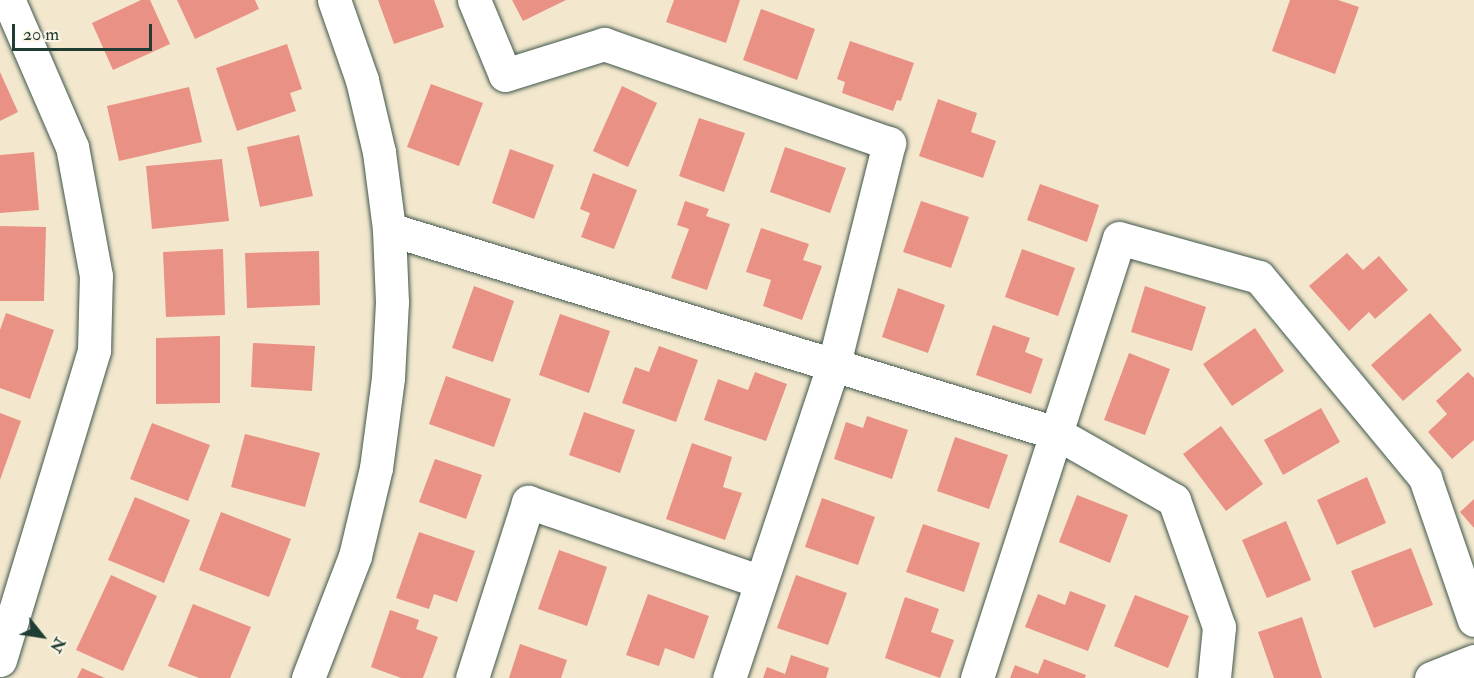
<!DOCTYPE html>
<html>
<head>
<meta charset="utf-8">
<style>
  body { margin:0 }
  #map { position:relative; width:1474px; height:678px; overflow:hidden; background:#f3e8ce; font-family:"IM FELL Double Pica",serif }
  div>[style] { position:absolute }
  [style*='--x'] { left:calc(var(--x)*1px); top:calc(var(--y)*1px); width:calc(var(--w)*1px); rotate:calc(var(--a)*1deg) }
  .building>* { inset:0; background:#e99184 }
  .roads { filter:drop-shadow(0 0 2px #3f574b) drop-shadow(0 0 2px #3f574b) }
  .minor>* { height:33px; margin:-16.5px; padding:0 16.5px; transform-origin:16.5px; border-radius:16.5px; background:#fff }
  span { translate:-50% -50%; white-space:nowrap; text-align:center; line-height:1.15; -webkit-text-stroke:5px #fcf5e5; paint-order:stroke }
  .north { position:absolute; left:12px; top:606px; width:60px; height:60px; -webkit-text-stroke:4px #fcf5e5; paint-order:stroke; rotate:120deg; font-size:16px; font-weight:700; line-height:24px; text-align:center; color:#1f3d34 }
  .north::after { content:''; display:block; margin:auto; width:21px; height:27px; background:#1f3d34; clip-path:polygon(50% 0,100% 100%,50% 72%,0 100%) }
  .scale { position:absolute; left:12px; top:24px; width:140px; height:27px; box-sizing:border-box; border:3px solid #1f3d34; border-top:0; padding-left:8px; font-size:18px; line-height:21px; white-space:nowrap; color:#1f3d34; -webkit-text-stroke:4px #fcf5e5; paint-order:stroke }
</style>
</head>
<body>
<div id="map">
  <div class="building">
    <i style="clip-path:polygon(141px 0,150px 0,170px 44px,113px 70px,92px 23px)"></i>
    <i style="clip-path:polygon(177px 0,255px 0,259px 9px,195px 39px)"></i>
    <i style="clip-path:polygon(378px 0,434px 0,444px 27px,394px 44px)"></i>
    <i style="clip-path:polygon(512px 0,566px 0,523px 21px)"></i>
    <i style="clip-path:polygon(674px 0,740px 0,726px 43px,666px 22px)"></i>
    <i style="clip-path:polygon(1290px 0,1338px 0,1359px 7px,1335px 74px,1272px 51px)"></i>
    <i style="clip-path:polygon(761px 9px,815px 29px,797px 80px,743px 60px)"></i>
    <i style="clip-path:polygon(850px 41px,914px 63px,901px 101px,897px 100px,893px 111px,842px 93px,845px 82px,837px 79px)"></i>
    <i style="clip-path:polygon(287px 44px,302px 89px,290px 93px,296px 111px,237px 131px,216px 68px)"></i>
    <i style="clip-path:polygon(0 72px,18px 112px,0 121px)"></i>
    <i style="clip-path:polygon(431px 84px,483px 103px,459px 166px,407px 147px)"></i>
    <i style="clip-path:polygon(622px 86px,657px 103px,628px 167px,593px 151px)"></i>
    <i style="clip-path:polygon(189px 87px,202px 142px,119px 161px,107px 106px)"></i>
    <i style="clip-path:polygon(938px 99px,977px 113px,971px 132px,996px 141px,983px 178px,919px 156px)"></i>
    <i style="clip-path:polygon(699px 118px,745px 133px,724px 192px,679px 176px)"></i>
    <i style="clip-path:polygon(299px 135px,313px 196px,260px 207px,247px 147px)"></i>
    <i style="clip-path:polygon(785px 147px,846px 168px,830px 213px,770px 192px)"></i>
    <i style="clip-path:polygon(510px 149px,554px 165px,534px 219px,492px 203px)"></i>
    <i style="clip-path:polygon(34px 152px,39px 210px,0 213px,0 155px)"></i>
    <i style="clip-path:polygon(222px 159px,229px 221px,152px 229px,146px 166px)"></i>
    <i style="clip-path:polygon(593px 173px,637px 190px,614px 249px,581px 237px,590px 213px,580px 209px)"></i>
    <i style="clip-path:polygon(1040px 184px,1099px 205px,1087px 242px,1027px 220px)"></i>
    <i style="clip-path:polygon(685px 201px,709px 209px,706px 216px,730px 224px,707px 290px,671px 278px,689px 229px,677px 225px)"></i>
    <i style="clip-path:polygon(921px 201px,969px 217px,951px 268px,903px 252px)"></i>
    <i style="clip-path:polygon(0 226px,46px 227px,44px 301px,0 301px)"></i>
    <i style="clip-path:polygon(761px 228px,809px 244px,803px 260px,822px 266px,802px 320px,763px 306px,771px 280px,746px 272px)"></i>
    <i style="clip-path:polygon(223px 249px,225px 315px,166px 317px,163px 252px)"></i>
    <i style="clip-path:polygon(1022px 249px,1075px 268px,1058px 316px,1005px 297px)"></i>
    <i style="clip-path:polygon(319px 251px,320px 305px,247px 308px,245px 253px)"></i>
    <i style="clip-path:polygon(1347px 253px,1363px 270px,1379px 256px,1408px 290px,1375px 319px,1369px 312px,1349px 331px,1309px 286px)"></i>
    <i style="clip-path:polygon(474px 286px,514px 301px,493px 362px,452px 348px)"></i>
    <i style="clip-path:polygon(1145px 286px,1206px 307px,1192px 351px,1131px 332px)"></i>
    <i style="clip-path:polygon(898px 288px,945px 305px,928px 353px,882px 337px)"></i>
    <i style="clip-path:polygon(6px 313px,54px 330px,30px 399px,0 388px,0 330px)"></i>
    <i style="clip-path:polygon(1430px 313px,1462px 350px,1403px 401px,1371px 365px)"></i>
    <i style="clip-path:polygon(560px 314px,610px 331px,589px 393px,539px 375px)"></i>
    <i style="clip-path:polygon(993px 325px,1030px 338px,1025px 352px,1043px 359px,1031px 394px,976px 375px)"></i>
    <i style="clip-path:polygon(1255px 328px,1284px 371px,1232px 406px,1203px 364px)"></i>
    <i style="clip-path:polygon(220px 336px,220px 403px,156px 404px,156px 338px)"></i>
    <i style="clip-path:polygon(253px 343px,315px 346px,312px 391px,251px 387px)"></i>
    <i style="clip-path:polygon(659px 346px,698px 360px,676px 422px,622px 403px,635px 367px,649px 372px)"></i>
    <i style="clip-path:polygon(1129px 353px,1170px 369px,1145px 435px,1104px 420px)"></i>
    <i style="clip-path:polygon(755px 372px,787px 384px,766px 441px,704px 420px,718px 379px,748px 390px)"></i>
    <i style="clip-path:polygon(1468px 372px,1474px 378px,1474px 440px,1452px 459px,1428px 432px,1447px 414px,1436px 401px)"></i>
    <i style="clip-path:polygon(446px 376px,511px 399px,494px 447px,429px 424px)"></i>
    <i style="clip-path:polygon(1321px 408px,1340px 442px,1283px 475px,1264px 440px)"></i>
    <i style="clip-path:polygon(584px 412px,635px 430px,620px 473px,569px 455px)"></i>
    <i style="clip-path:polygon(0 413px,21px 421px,0 480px)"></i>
    <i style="clip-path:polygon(867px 416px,908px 430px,892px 479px,834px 459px,846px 422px,863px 428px)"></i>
    <i style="clip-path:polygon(152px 423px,210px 445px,188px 501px,130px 479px)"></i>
    <i style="clip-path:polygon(1221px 426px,1263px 484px,1226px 511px,1183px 454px)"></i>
    <i style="clip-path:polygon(245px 434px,320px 453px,305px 507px,231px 487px)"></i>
    <i style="clip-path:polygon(955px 437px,1008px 455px,989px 509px,937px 491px)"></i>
    <i style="clip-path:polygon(692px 443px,732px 457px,723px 487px,742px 493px,725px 540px,666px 519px)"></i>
    <i style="clip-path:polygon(435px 459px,482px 475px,466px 519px,419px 502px)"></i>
    <i style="clip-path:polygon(1367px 477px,1386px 523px,1337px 545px,1317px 500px)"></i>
    <i style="clip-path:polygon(1077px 495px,1128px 515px,1110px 563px,1059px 542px)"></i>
    <i style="clip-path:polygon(135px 497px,190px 520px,164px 583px,108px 560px)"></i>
    <i style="clip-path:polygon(822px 498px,875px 517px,858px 565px,805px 547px)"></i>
    <i style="clip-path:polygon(1474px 499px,1474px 528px,1460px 512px)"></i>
    <i style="clip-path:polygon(221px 512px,291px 539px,269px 597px,199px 570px)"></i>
    <i style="clip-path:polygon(1286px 521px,1311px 580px,1267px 598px,1242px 540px)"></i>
    <i style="clip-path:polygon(923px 524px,980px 543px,964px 592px,906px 572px)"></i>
    <i style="clip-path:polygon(419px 532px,475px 551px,457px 602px,434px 594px,429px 609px,396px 598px)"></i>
    <i style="clip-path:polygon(1411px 548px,1433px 605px,1374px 628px,1351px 571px)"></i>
    <i style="clip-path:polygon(559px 550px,607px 567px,587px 626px,538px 609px)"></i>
    <i style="clip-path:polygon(111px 575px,157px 596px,123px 671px,76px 650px)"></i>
    <i style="clip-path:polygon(796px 575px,847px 593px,828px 645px,777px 628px)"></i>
    <i style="clip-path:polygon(1070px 591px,1106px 605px,1088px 651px,1025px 627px,1038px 594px,1065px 605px)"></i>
    <i style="clip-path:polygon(648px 594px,709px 616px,694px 659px,665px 648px,659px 666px,626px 655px)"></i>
    <i style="clip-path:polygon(1135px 595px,1189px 616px,1168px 668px,1114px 646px)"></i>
    <i style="clip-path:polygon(905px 597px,939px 609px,931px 632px,954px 640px,940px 678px,885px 658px)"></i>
    <i style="clip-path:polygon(193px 604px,251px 627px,230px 678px,199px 678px,168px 666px)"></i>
    <i style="clip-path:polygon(390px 610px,419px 620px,416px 629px,438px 637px,423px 678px,401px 678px,371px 667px)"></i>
    <i style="clip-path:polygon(1302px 617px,1322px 678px,1274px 678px,1258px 632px)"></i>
    <i style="clip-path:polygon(520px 644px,567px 660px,561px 678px,509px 678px)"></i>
    <i style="clip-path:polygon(791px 655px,829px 668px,826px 678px,763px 678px,767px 667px,785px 674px)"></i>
    <i style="clip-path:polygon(1044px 659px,1086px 675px,1085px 678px,1010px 678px,1015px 665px,1038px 674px)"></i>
    <i style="clip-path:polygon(82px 668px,105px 678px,77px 678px)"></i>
  </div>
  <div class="roads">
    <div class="minor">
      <i style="--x:474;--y:0;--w:81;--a:67.5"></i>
      <i style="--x:505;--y:75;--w:104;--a:-17.4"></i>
      <i style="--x:604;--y:44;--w:302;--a:19.2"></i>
      <i style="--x:889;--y:143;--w:227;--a:104"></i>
      <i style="--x:834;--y:363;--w:332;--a:108.4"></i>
      <i style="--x:389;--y:229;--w:697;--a:17.01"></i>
      <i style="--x:1056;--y:433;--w:136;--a:29.6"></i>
      <i style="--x:1174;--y:500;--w:135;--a:70.5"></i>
      <i style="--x:1219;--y:627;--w:51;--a:95.6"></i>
      <i style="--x:0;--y:660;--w:324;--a:-73.1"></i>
      <i style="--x:94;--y:350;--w:74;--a:-88.5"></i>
      <i style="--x:96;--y:276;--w:131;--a:-100.5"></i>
      <i style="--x:72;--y:147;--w:154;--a:-113.4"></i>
      <i style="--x:308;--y:678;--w:131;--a:-68.9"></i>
      <i style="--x:355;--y:556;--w:90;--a:-76.6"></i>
      <i style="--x:376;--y:468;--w:91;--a:-82.4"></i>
      <i style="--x:388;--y:378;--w:76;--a:-87"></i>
      <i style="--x:392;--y:302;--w:73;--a:-92.4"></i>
      <i style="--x:389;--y:229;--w:78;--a:-97.4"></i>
      <i style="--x:379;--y:152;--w:74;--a:-103.3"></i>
      <i style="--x:362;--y:80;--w:85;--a:-109.3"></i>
      <i style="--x:472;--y:678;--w:185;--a:-72.3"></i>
      <i style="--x:528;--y:502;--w:246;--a:18.9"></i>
      <i style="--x:977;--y:678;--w:462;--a:-72.1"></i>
      <i style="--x:1119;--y:238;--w:145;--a:15.6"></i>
      <i style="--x:1259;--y:277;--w:261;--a:50.4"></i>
      <i style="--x:1425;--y:478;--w:150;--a:71"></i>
      <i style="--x:1431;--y:678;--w:46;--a:-21.6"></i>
    </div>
  </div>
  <div class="north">N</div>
  <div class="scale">20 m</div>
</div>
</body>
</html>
